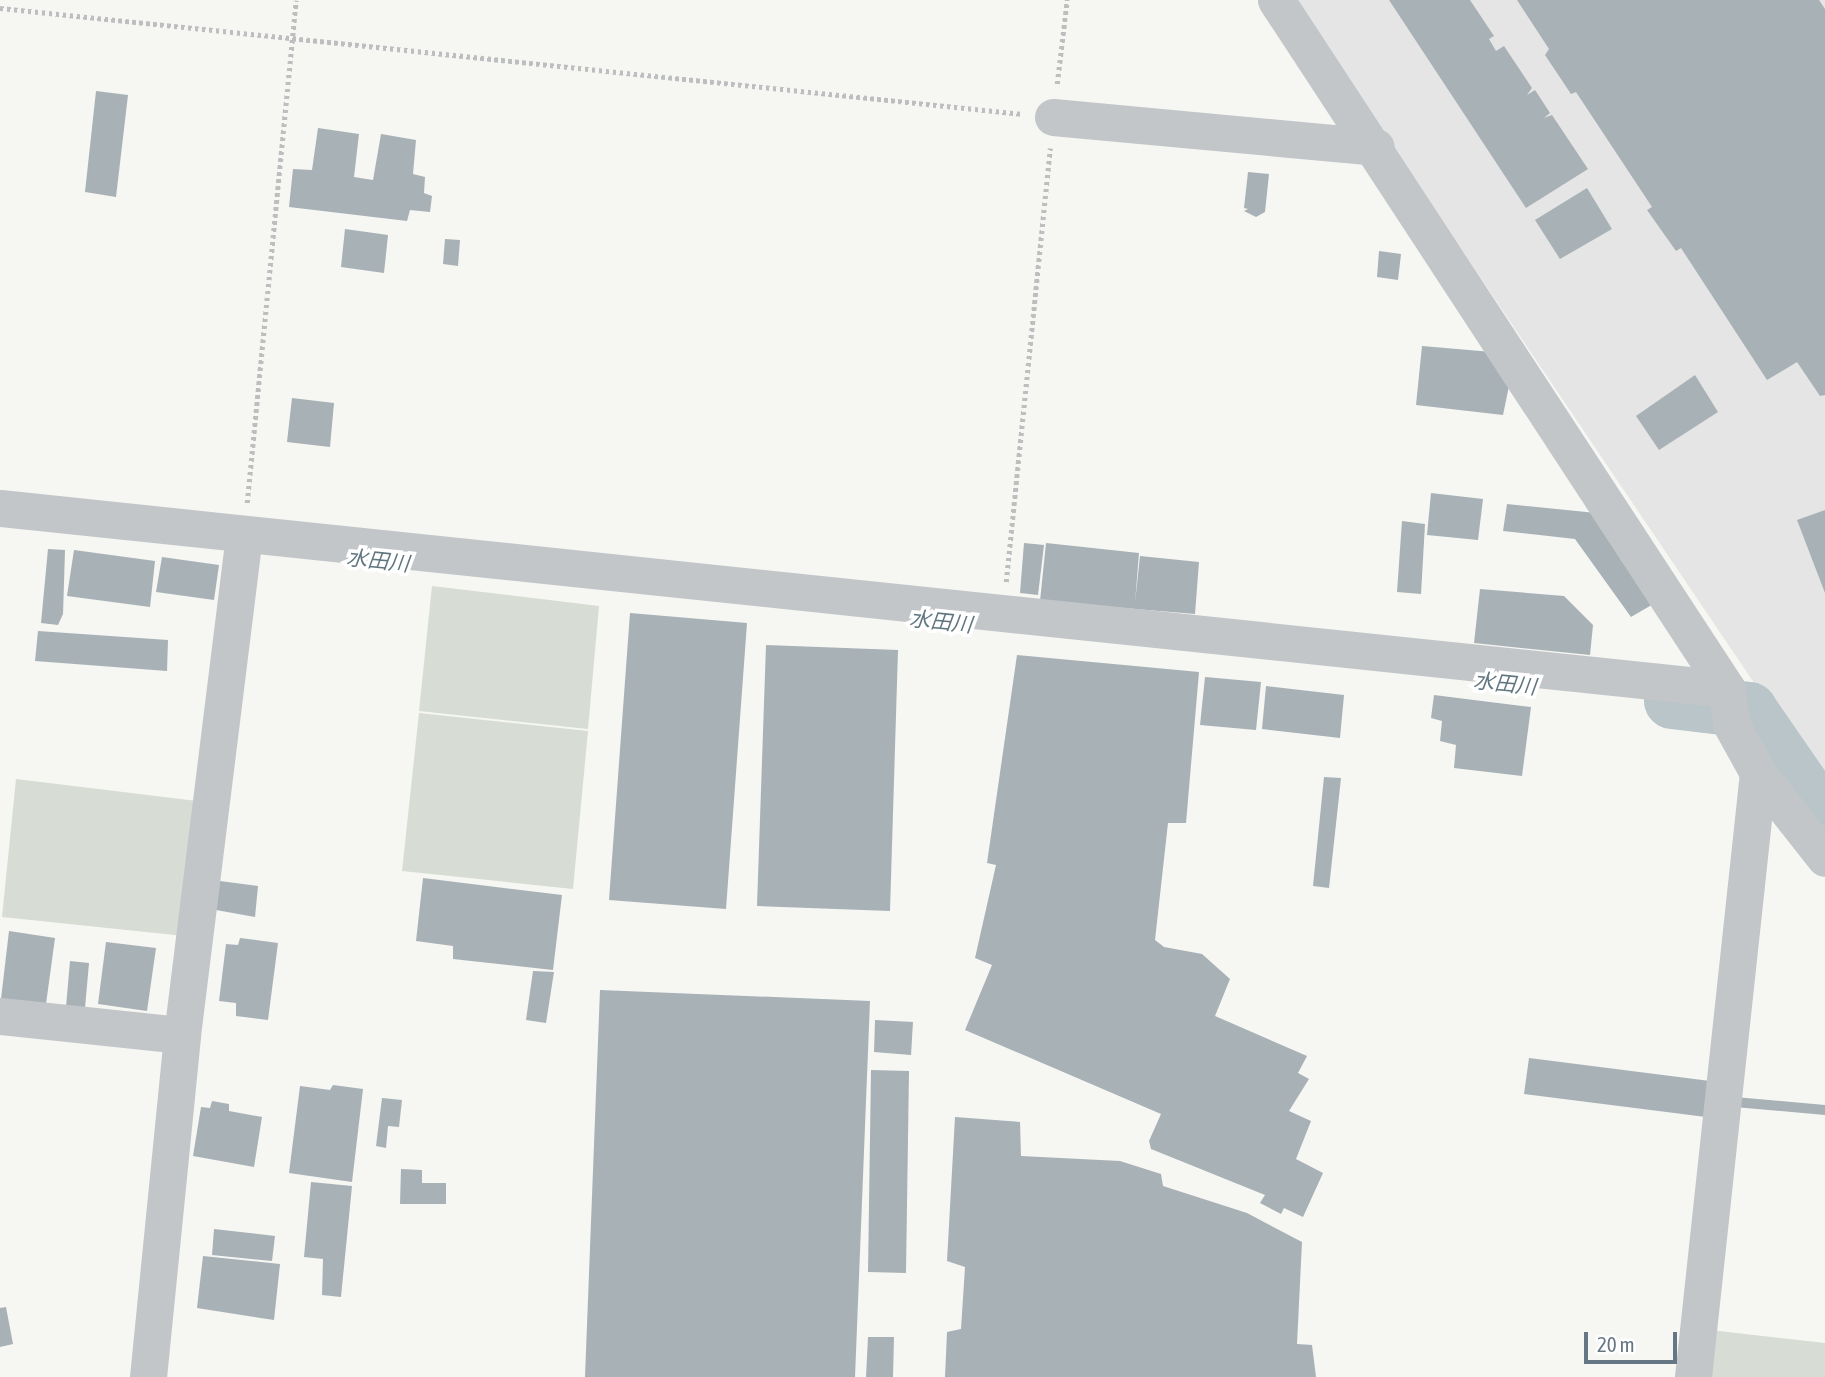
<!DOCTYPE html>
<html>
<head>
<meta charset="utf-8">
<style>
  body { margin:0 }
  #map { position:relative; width:1825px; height:1377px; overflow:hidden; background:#f6f6f3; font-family:"Asap Condensed","Noto Sans JP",sans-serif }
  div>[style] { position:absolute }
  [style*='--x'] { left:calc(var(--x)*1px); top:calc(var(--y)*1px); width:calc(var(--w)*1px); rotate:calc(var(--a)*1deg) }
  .built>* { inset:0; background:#e4e5e4 }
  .green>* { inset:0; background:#d7ddd4 }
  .river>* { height:56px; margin:-28px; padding:0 28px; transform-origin:28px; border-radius:28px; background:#b9c5c9 }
  .building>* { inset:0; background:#a8b1b6 }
  .path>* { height:4.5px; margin-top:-2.25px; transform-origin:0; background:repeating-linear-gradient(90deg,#bcbec0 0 3.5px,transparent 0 7px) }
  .minor>* { height:37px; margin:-18.5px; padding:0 18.5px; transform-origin:18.5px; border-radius:18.5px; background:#c2c6c9 }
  span { translate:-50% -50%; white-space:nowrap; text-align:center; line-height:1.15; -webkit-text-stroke:7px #fff; paint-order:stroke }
  .water-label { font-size:21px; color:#617780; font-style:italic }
  .scale { position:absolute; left:1584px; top:1332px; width:93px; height:32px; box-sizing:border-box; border:4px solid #657684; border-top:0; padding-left:9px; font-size:21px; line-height:24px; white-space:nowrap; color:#657684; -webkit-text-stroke:5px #fff; paint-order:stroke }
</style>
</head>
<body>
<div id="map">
  <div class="built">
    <i style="clip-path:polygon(1293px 0,1825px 0,1825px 788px)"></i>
  </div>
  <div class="green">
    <i style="clip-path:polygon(432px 586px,599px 606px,588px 729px,419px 711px)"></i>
    <i style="clip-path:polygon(419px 713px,588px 731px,573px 889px,402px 871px)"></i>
    <i style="clip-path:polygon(16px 779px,197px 801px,184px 936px,2px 917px)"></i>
    <i style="clip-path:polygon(1710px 1330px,1825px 1343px,1825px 1377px,1705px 1377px)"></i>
  </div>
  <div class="river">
    <i style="--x:1672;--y:701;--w:78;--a:6.7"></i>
    <i style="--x:1749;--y:710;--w:134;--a:55.4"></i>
  </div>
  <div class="building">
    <i style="clip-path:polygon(1389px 0,1470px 0,1494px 36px,1489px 39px,1496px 51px,1504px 46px,1532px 88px,1527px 95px,1535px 90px,1550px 113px,1544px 118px,1552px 115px,1588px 169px,1526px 208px)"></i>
    <i style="clip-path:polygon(1517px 0,1819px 0,1825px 9px,1825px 395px,1820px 396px,1797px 362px,1767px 380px,1681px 248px,1676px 251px,1647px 210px,1652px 207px,1576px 92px,1571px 94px,1545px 55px,1549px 49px)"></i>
    <i style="clip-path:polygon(96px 91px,128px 95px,116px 197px,85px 192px)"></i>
    <i style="clip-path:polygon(318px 128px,359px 134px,354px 177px,373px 180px,381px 134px,416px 140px,413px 174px,425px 177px,424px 193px,432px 196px,430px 212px,410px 210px,407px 221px,289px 207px,293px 169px,312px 170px)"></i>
    <i style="clip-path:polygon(1248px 172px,1269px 174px,1265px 212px,1256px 217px,1244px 211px,1248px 209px,1244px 208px)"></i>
    <i style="clip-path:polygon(1587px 188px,1612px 229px,1560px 259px,1535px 220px)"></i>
    <i style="clip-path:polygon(345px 229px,388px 235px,384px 273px,341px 267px)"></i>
    <i style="clip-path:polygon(445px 239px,460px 240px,458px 266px,443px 264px)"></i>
    <i style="clip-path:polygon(1379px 251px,1401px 254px,1398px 280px,1377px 277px)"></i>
    <i style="clip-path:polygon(1422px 346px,1492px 352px,1509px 386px,1503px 415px,1416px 405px)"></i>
    <i style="clip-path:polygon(1695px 375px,1718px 412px,1659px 450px,1636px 416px)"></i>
    <i style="clip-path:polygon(292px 398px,334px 403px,330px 447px,287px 442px)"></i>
    <i style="clip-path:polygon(1431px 493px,1483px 499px,1478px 540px,1427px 535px)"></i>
    <i style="clip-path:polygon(1507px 504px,1596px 513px,1655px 603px,1631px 617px,1575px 539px,1503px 531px)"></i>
    <i style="clip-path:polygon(1825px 510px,1825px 593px,1797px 520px)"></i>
    <i style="clip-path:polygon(1402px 521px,1425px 524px,1421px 594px,1397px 592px)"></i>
    <i style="clip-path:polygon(1024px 543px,1044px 545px,1038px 595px,1020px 593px)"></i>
    <i style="clip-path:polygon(1046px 543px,1139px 553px,1135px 603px,1140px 556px,1199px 562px,1195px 614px,1040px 601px)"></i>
    <i style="clip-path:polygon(48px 549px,65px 550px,63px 614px,58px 625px,41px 623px)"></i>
    <i style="clip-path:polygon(74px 550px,155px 561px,150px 607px,67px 596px)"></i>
    <i style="clip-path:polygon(162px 557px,219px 565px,214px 600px,156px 592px)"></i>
    <i style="clip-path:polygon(1480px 589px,1564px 596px,1593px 625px,1590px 655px,1474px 643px)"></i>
    <i style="clip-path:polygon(630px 613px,747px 623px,726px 909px,609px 900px)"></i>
    <i style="clip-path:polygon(38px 631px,168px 640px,167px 671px,35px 661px)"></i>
    <i style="clip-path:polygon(766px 645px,898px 650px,890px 911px,757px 906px)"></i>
    <i style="clip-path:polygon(1017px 655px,1199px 672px,1186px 823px,1168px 823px,1155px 940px,1164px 947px,1202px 954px,1230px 979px,1215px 1016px,1307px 1056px,1298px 1073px,1309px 1079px,1289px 1111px,1311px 1121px,1296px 1159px,1323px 1173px,1303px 1217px,1284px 1208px,1281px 1214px,1260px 1203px,1265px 1195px,1151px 1149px,1149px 1141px,1161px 1114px,965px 1030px,992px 965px,975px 958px,996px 865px,987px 863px)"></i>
    <i style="clip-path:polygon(1205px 677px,1261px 682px,1256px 730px,1200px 725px)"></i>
    <i style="clip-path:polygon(1266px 686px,1344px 695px,1340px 738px,1262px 729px)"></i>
    <i style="clip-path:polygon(1434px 695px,1531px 707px,1522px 776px,1454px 768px,1456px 745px,1440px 741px,1442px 721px,1431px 718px)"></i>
    <i style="clip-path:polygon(1324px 777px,1341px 778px,1329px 888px,1313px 886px)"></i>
    <i style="clip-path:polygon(423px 878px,562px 895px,553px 970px,453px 959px,453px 946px,416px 941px)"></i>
    <i style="clip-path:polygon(220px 881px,258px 886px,255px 917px,216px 910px)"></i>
    <i style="clip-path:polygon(9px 931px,55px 938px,46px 1004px,1px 999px)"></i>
    <i style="clip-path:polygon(240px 938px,278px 943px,268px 1020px,236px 1016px,236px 1003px,219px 1001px,226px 944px,238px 945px)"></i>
    <i style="clip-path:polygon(106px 942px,156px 948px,147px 1011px,98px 1004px)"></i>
    <i style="clip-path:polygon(70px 961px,89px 963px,85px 1008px,66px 1007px)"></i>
    <i style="clip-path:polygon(533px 971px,554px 972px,546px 1023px,526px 1020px)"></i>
    <i style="clip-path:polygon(600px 990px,870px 1001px,855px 1377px,585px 1377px)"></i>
    <i style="clip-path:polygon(875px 1020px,913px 1022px,911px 1055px,874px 1052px)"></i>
    <i style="clip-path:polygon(1529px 1058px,1710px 1081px,1706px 1117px,1524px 1094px)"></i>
    <i style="clip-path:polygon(871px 1070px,909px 1071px,906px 1273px,868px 1272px)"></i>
    <i style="clip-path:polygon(333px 1085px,363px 1089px,352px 1182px,289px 1173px,300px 1086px,330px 1090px)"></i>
    <i style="clip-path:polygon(1735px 1097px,1825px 1105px,1825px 1115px,1734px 1107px)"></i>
    <i style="clip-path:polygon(382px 1098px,402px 1100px,399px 1127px,388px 1126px,386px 1148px,376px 1146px)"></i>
    <i style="clip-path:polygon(212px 1101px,229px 1104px,229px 1111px,262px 1117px,254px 1167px,193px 1156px,201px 1107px,210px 1108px)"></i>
    <i style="clip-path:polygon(955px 1117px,1020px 1122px,1021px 1156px,1120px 1161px,1161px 1174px,1163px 1186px,1247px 1213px,1302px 1242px,1297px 1344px,1312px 1345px,1316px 1377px,945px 1377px,947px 1332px,961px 1329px,965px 1267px,947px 1261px)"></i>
    <i style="clip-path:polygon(401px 1169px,422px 1170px,422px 1183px,446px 1183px,446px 1204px,400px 1204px)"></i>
    <i style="clip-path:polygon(311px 1182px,352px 1186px,341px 1297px,322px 1295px,323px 1259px,304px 1257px)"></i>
    <i style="clip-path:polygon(214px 1229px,275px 1236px,272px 1261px,212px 1255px)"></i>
    <i style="clip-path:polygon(203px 1256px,280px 1264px,274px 1320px,197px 1308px)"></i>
    <i style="clip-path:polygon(6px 1307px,13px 1344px,0 1347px,0 1308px)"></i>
    <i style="clip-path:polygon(868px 1337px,894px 1337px,893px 1377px,866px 1377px)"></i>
  </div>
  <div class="path">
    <i style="--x:0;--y:8;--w:1028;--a:5.92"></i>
    <i style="--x:1057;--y:84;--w:85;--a:-83.2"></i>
    <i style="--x:247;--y:503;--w:505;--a:-84.44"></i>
    <i style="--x:1006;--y:582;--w:436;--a:-84.2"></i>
  </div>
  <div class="minor">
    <i style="--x:1276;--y:0;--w:823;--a:56.79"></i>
    <i style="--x:1727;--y:689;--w:35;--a:83"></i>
    <i style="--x:1731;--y:724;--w:56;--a:61.1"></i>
    <i style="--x:1758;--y:773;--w:108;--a:51.8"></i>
    <i style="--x:1053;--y:117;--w:324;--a:5.3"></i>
    <i style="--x:0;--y:508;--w:1736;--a:5.98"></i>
    <i style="--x:0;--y:1016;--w:183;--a:6"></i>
    <i style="--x:148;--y:1377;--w:344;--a:-84.3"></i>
    <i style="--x:182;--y:1035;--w:504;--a:-82.93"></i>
    <i style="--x:1693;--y:1377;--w:607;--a:-83.86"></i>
  </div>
  <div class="water-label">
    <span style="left:378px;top:560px;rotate:6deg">水田川</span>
    <span style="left:941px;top:621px;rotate:6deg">水田川</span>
    <span style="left:1505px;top:683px;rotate:6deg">水田川</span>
  </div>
  <div class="scale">20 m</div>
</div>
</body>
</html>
